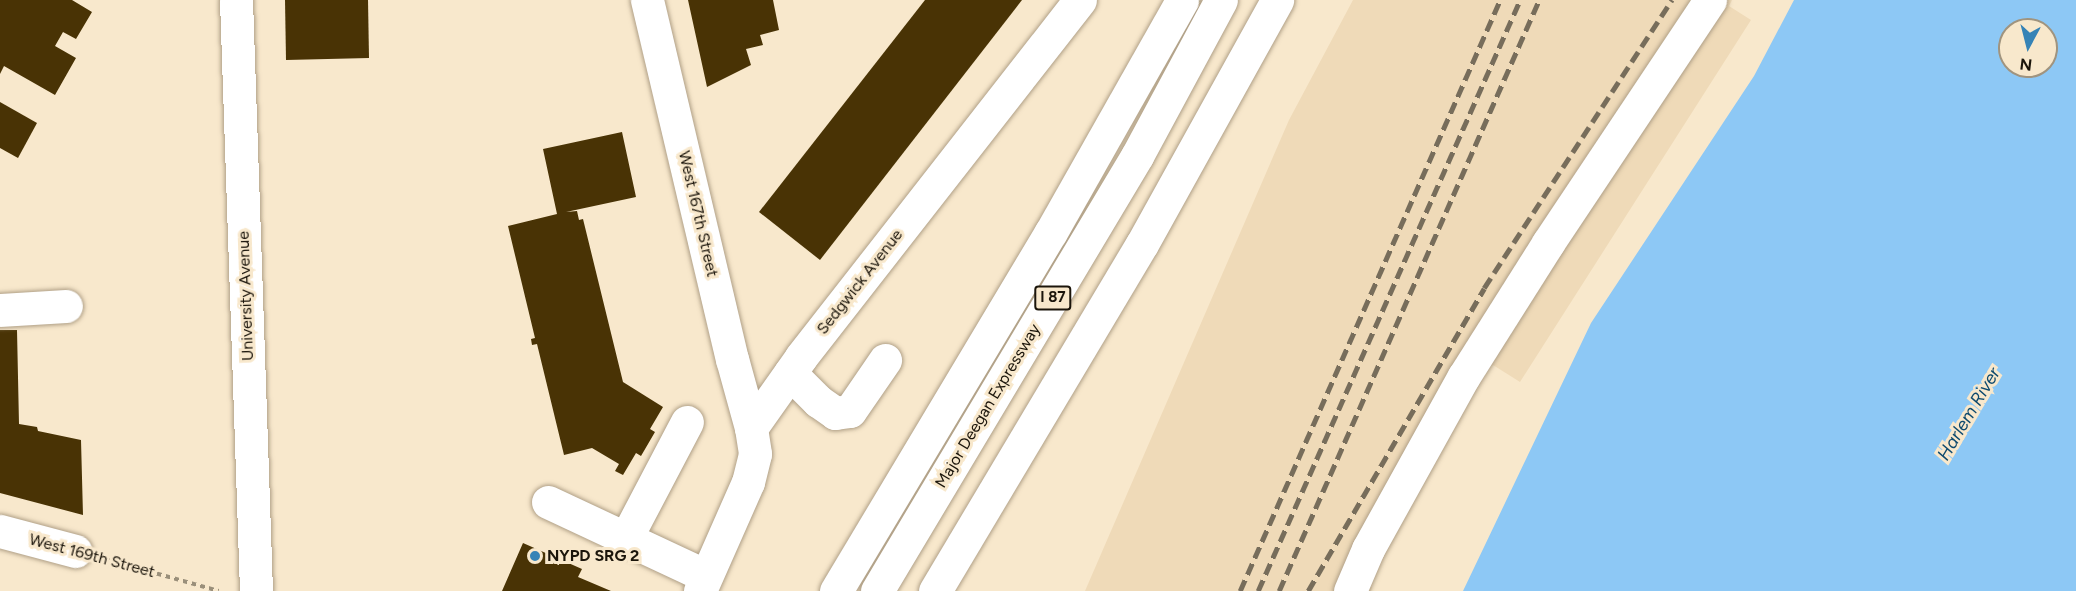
<!DOCTYPE html>
<html>
<head>
<meta charset="utf-8">
<style>
  body { margin:0 }
  #map { position:relative; width:2076px; height:591px; overflow:hidden; background:#f8e8cc; font-family:Figtree,sans-serif }
  div>[style] { position:absolute }
  [style*='--x'] { left:calc(var(--x)*1px); top:calc(var(--y)*1px); width:calc(var(--w)*1px); rotate:calc(var(--a)*1deg) }
  .built>* { inset:0; background:#efdab8 }
  .water>* { inset:0; background:#8dc8f5 }
  .building>* { inset:0; background:#493305 }
  .path>* { height:4px; margin-top:-2px; transform-origin:0; background:repeating-linear-gradient(90deg,#9a8f7a 0 4.5px,transparent 0 9px) }
  .roads { filter:drop-shadow(0 0 2px #b0a087) drop-shadow(0 0 2px #b0a087) }
  .minor>* { height:33px; margin:-16.5px; padding:0 16.5px; transform-origin:16.5px; border-radius:16.5px; background:#fff }
  .major>* { height:33px; margin:-16.5px; padding:0 16.5px; transform-origin:16.5px; border-radius:16.5px; background:#fff }
  .highway>* { height:33px; margin:-16.5px; padding:0 16.5px; transform-origin:16.5px; border-radius:16.5px; background:#fff }
  .rail>* { height:4.5px; margin-top:-2.25px; transform-origin:0; background:repeating-linear-gradient(90deg,#776d5b 0 12px,transparent 0 18px) }
  .dots>* { width:16px; height:16px; translate:-50% -50%; box-sizing:border-box; border:3px solid #f8e8cc; border-radius:50% }
  span { translate:-50% -50%; white-space:nowrap; text-align:center; line-height:1.15; -webkit-text-stroke:6px #f8e8cc; paint-order:stroke }
  .shield-label span { padding:2px 4px; background:#f8e8cc; border:2px solid; border-radius:4px; -webkit-text-stroke-width:0 }
  .shield-label { font-size:15px; color:#1b150b; font-weight:700 }
  .street-label { font-size:16px; color:#1b150b }
  .poi-label { font-size:16px; color:#1b150b; font-weight:700 }
  .left { translate:0 -50%; text-align:left }
  .water-label { font-size:18px; color:#0e4a6e; font-style:italic }
  .north { position:absolute; left:1998px; top:18px; width:60px; height:60px; box-sizing:border-box; background:#f8e8cc; border:2px solid #a0947f; border-radius:50%; rotate:187deg; font-size:16px; font-weight:700; line-height:24px; text-align:center; color:#1b150b }
  .north::after { content:''; display:block; margin:auto; width:21px; height:27px; background:#3683b6; clip-path:polygon(50% 0,100% 100%,50% 72%,0 100%) }
</style>
</head>
<body>
<div id="map">
  <div class="built">
    <i style="clip-path:polygon(1353px 0,1732px 0,1729px 6px,1751px 20px,1520px 382px,1493px 365px,1486px 369px,1393px 534px,1369px 586px,1372px 587px,1371px 591px,1085px 591px,1289px 120px)"></i>
  </div>
  <div class="water">
    <i style="clip-path:polygon(evenodd,1794px 0,2076px 0,2076px 591px,1463px 591px,1591px 323px,1754px 76px,1794px 0,2010px 30px,2046px 30px,2046px 66px,2010px 66px,2010px 30px)"></i>
  </div>
  <div class="building">
    <i style="clip-path:polygon(0 0,72px 0,92px 12px,76px 39px,63px 32px,55px 46px,76px 58px,55px 95px,4px 66px,0 74px)"></i>
    <i style="clip-path:polygon(285px 0,368px 0,369px 58px,286px 60px)"></i>
    <i style="clip-path:polygon(688px 0,773px 0,779px 30px,760px 35px,763px 45px,746px 49px,751px 65px,707px 87px)"></i>
    <i style="clip-path:polygon(925px 0,1022px 0,820px 260px,759px 212px)"></i>
    <i style="clip-path:polygon(0 102px,37px 123px,18px 158px,0 148px)"></i>
    <i style="clip-path:polygon(622px 132px,636px 197px,566px 212px,577px 211px,579px 220px,583px 219px,623px 382px,663px 407px,650px 429px,655px 432px,641px 456px,636px 453px,623px 475px,615px 471px,619px 464px,592px 448px,564px 455px,537px 344px,532px 345px,531px 339px,535px 338px,508px 226px,557px 214px,543px 149px)"></i>
    <i style="clip-path:polygon(0 330px,17px 330px,19px 424px,37px 427px,38px 431px,81px 440px,83px 515px,0 493px)"></i>
    <i style="clip-path:polygon(523px 543px,582px 569px,578px 577px,611px 591px,502px 591px)"></i>
  </div>
  <div class="path">
    <i style="--x:105;--y:559;--w:118;--a:15.7"></i>
  </div>
  <div class="roads">
    <div class="minor">
      <i style="--x:236;--y:0;--w:591;--a:88.06"></i>
      <i style="--x:0;--y:310;--w:66;--a:-3.5"></i>
      <i style="--x:790;--y:373;--w:40;--a:45"></i>
      <i style="--x:818;--y:401;--w:21;--a:35"></i>
      <i style="--x:835;--y:413;--w:15;--a:-8"></i>
      <i style="--x:850;--y:411;--w:62;--a:-55.5"></i>
      <i style="--x:548;--y:502;--w:174;--a:25.1"></i>
      <i style="--x:0;--y:531;--w:78;--a:14.9"></i>
      <i style="--x:626;--y:538;--w:131;--a:-62.3"></i>
      <i style="--x:1350;--y:591;--w:46;--a:-66.8"></i>
      <i style="--x:1368;--y:549;--w:198;--a:-61"></i>
      <i style="--x:1464;--y:376;--w:157;--a:-57.7"></i>
      <i style="--x:1548;--y:243;--w:292;--a:-56.3"></i>
    </div>
    <div class="major">
      <i style="--x:647;--y:0;--w:369;--a:76.7"></i>
      <i style="--x:732;--y:359;--w:72;--a:74.6"></i>
      <i style="--x:751;--y:428;--w:26;--a:81"></i>
      <i style="--x:755;--y:454;--w:29;--a:104"></i>
      <i style="--x:748;--y:482;--w:119;--a:113.8"></i>
      <i style="--x:751;--y:428;--w:87;--a:-54.8"></i>
      <i style="--x:801;--y:357;--w:453;--a:-52"></i>
    </div>
    <div class="highway">
      <i style="--x:836;--y:591;--w:418;--a:-59.1"></i>
      <i style="--x:1051;--y:232;--w:266;--a:-60.5"></i>
      <i style="--x:877;--y:591;--w:507;--a:-59.13"></i>
      <i style="--x:1137;--y:156;--w:177;--a:-61.7"></i>
      <i style="--x:935;--y:591;--w:404;--a:-59.2"></i>
      <i style="--x:1142;--y:244;--w:279;--a:-61"></i>
    </div>
  </div>
  <div class="rail">
    <i style="--x:1240;--y:591;--w:646;--a:-66.25"></i>
    <i style="--x:1258;--y:591;--w:646;--a:-66.09"></i>
    <i style="--x:1279;--y:591;--w:646;--a:-66.25"></i>
    <i style="--x:1308;--y:591;--w:350;--a:-59.8"></i>
    <i style="--x:1484;--y:288;--w:344;--a:-56.9"></i>
  </div>
  <div class="dots">
    <i style="left:535px;top:556px;background:#3683b6"></i>
  </div>
  <div class="shield-label">
    <span style="left:1053px;top:298px">I 87</span>
  </div>
  <div class="street-label">
    <span style="left:698px;top:214px;rotate:77deg">West 167th Street</span>
    <span style="left:860px;top:282px;rotate:-52deg">Sedgwick Avenue</span>
    <span style="left:246px;top:296px;rotate:-92deg">University Avenue</span>
    <span style="left:988px;top:406px;rotate:-59deg">Major Deegan Expressway</span>
    <span style="left:92px;top:556px;rotate:15deg">West 169th Street</span>
  </div>
  <div class="poi-label">
    <span class="left" style="left:547px;top:556px">NYPD SRG 2</span>
  </div>
  <div class="water-label">
    <span style="left:1969px;top:414px;rotate:-59deg">Harlem River</span>
  </div>
  <div class="north">N</div>
</div>
</body>
</html>
